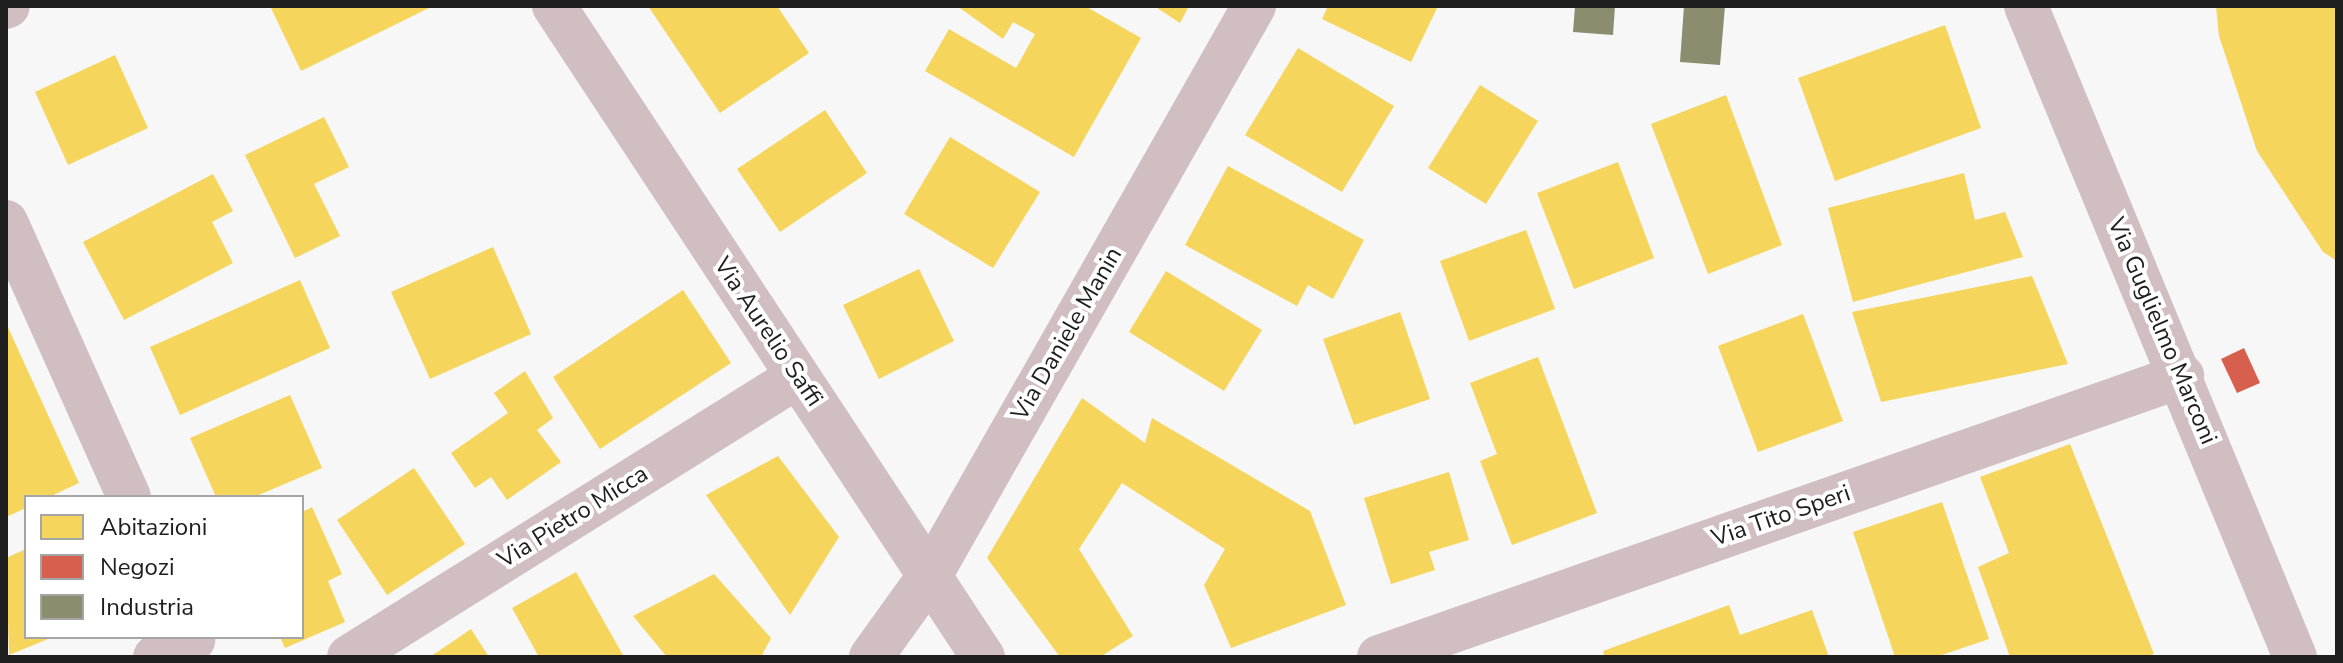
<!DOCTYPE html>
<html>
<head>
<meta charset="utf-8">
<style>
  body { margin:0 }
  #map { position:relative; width:2343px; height:663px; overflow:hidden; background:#f7f7f8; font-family:"Nunito Sans",sans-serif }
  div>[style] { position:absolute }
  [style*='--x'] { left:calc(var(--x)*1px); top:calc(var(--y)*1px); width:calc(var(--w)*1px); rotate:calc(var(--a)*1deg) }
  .homes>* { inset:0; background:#f6d55c }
  .shops>* { inset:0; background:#d6604d }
  .industry>* { inset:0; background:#8c8c6e }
  .minor>* { height:44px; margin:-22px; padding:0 22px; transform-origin:22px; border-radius:22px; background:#d1bec1 }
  span { translate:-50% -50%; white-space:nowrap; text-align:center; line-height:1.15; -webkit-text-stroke:8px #fff; paint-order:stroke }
  .street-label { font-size:24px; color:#1e1e1f }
  .frame { position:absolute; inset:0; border:8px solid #1e1e1f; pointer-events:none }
  .legend { position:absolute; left:24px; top:495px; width:280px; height:144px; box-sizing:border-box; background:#fff; border:2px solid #a5a5a5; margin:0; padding:10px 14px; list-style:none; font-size:24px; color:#1e1e1f }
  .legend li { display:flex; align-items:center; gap:16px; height:40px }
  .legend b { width:40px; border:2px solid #a5a5a5 }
</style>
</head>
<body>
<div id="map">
  <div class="homes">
    <i style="clip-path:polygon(270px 6px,433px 6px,301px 71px)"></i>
    <i style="clip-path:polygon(648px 6px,777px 6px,809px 53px,720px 113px)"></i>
    <i style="clip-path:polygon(957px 6px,1085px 6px,1141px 38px,1074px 157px,925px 71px,949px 29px,1016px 68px,1035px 34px,1013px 22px,1003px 39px)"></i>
    <i style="clip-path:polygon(1154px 6px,1189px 6px,1180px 23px)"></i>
    <i style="clip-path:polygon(1328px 6px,1438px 6px,1411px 62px,1322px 19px)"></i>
    <i style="clip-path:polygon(2216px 6px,2337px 6px,2337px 261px,2323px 252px,2257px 151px,2219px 36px)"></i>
    <i style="clip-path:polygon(1945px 25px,1981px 128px,1835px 181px,1798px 78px)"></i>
    <i style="clip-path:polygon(1298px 48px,1394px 106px,1342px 192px,1245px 135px)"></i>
    <i style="clip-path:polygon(115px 55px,148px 128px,68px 165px,35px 92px)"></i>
    <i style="clip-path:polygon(1480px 85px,1538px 121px,1486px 204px,1428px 168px)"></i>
    <i style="clip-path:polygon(1726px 95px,1782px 245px,1708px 274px,1651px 124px)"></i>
    <i style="clip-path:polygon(825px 110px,867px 173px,780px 232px,737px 169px)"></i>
    <i style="clip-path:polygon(324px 117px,349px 167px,314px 184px,340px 236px,295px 258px,245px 155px)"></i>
    <i style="clip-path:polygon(950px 137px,1040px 192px,993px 268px,904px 214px)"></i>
    <i style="clip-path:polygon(1618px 162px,1654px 258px,1574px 289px,1537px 193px)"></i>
    <i style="clip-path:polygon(1228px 166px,1364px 240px,1333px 299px,1308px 285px,1297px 306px,1185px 245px)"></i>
    <i style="clip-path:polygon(1964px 173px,1975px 220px,2005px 212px,2023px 257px,1853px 302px,1828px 208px)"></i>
    <i style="clip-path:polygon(213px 174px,233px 211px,212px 222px,233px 263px,124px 320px,83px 242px)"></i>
    <i style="clip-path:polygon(1526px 230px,1555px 309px,1469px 341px,1440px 261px)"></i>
    <i style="clip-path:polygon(493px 247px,531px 334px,430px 379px,391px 292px)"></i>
    <i style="clip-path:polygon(919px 269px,954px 341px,879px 379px,843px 305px)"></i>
    <i style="clip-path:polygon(1166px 271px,1262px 330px,1224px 391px,1129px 332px)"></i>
    <i style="clip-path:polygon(2032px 276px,2068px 364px,1881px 402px,1852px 312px)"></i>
    <i style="clip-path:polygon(300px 280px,330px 348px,180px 415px,150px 347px)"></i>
    <i style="clip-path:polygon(683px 290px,731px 363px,600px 449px,553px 377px)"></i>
    <i style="clip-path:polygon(1400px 312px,1430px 399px,1354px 425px,1323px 339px)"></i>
    <i style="clip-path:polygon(1803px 314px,1843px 421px,1758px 452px,1718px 346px)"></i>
    <i style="clip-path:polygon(6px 323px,79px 483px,49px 497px,26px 497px,26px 508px,6px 517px)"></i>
    <i style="clip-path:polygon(1538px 357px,1597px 513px,1512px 545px,1480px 461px,1497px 454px,1470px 383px)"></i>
    <i style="clip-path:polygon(525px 371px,553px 418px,537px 430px,561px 462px,507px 500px,491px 477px,475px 488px,451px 453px,508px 413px,494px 393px)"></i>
    <i style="clip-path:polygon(290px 395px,322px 468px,254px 497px,216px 497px,190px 438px)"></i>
    <i style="clip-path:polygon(1082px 398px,1145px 443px,1152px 418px,1310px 511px,1346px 605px,1231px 648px,1204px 585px,1225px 549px,1122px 483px,1079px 549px,1133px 636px,1100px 657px,1060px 657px,987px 558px)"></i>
    <i style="clip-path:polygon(2070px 444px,2154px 654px,2145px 657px,2010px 657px,1978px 567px,2009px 553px,1980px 477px)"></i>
    <i style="clip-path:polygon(778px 456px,839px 537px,790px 615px,706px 495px)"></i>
    <i style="clip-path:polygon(414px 468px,465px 544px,387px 595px,337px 520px)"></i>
    <i style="clip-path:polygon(1449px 472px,1469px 540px,1429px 552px,1435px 570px,1391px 584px,1364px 498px)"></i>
    <i style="clip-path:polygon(1942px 502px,1989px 639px,1936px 657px,1895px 657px,1853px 532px)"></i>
    <i style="clip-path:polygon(312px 507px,342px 574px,328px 581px,345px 622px,285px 648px,280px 637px,302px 637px,302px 512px)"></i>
    <i style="clip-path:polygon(26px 549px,26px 637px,53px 637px,9px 655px,6px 558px)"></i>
    <i style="clip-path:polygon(576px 572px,624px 657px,539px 657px,512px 608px)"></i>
    <i style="clip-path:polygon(714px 574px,771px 638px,761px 657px,667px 657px,633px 616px)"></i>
    <i style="clip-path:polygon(1729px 605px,1740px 635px,1812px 610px,1829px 657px,1605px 657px,1603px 651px)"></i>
    <i style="clip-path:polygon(471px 629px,489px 657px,430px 657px)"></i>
  </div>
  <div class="shops">
    <i style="clip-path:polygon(2244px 348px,2260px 383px,2237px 393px,2221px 359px)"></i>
  </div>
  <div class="industry">
    <i style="clip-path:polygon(1575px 6px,1615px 6px,1613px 35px,1573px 32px)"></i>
    <i style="clip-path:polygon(1684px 6px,1725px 6px,1720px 65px,1680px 62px)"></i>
  </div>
  <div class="minor">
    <i style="--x:554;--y:6;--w:780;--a:56.62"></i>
    <i style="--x:2026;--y:6;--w:704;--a:67.55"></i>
    <i style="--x:6;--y:7;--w:2;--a:-27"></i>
    <i style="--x:6;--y:222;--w:301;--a:65.9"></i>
    <i style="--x:155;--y:657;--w:42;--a:-24.1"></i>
    <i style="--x:349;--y:657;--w:528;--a:-32.01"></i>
    <i style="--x:871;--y:657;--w:105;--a:-54.3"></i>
    <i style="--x:932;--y:572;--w:651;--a:-60.36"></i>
    <i style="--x:1379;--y:657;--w:851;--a:-19.29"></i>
  </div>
  <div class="street-label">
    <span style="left:2162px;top:331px;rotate:67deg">Via Guglielmo Marconi</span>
    <span style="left:768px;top:332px;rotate:56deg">Via Aurelio Saffi</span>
    <span style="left:1067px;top:334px;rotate:-60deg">Via Daniele Manin</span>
    <span style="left:1781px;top:516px;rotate:-19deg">Via Tito Speri</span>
    <span style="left:573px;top:517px;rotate:-32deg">Via Pietro Micca</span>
  </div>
  <div class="frame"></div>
  <ul class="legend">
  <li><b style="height:22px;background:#f6d55c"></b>Abitazioni</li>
  <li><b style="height:22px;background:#d6604d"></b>Negozi</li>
  <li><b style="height:22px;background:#8c8c6e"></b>Industria</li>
  </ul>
</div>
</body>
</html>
